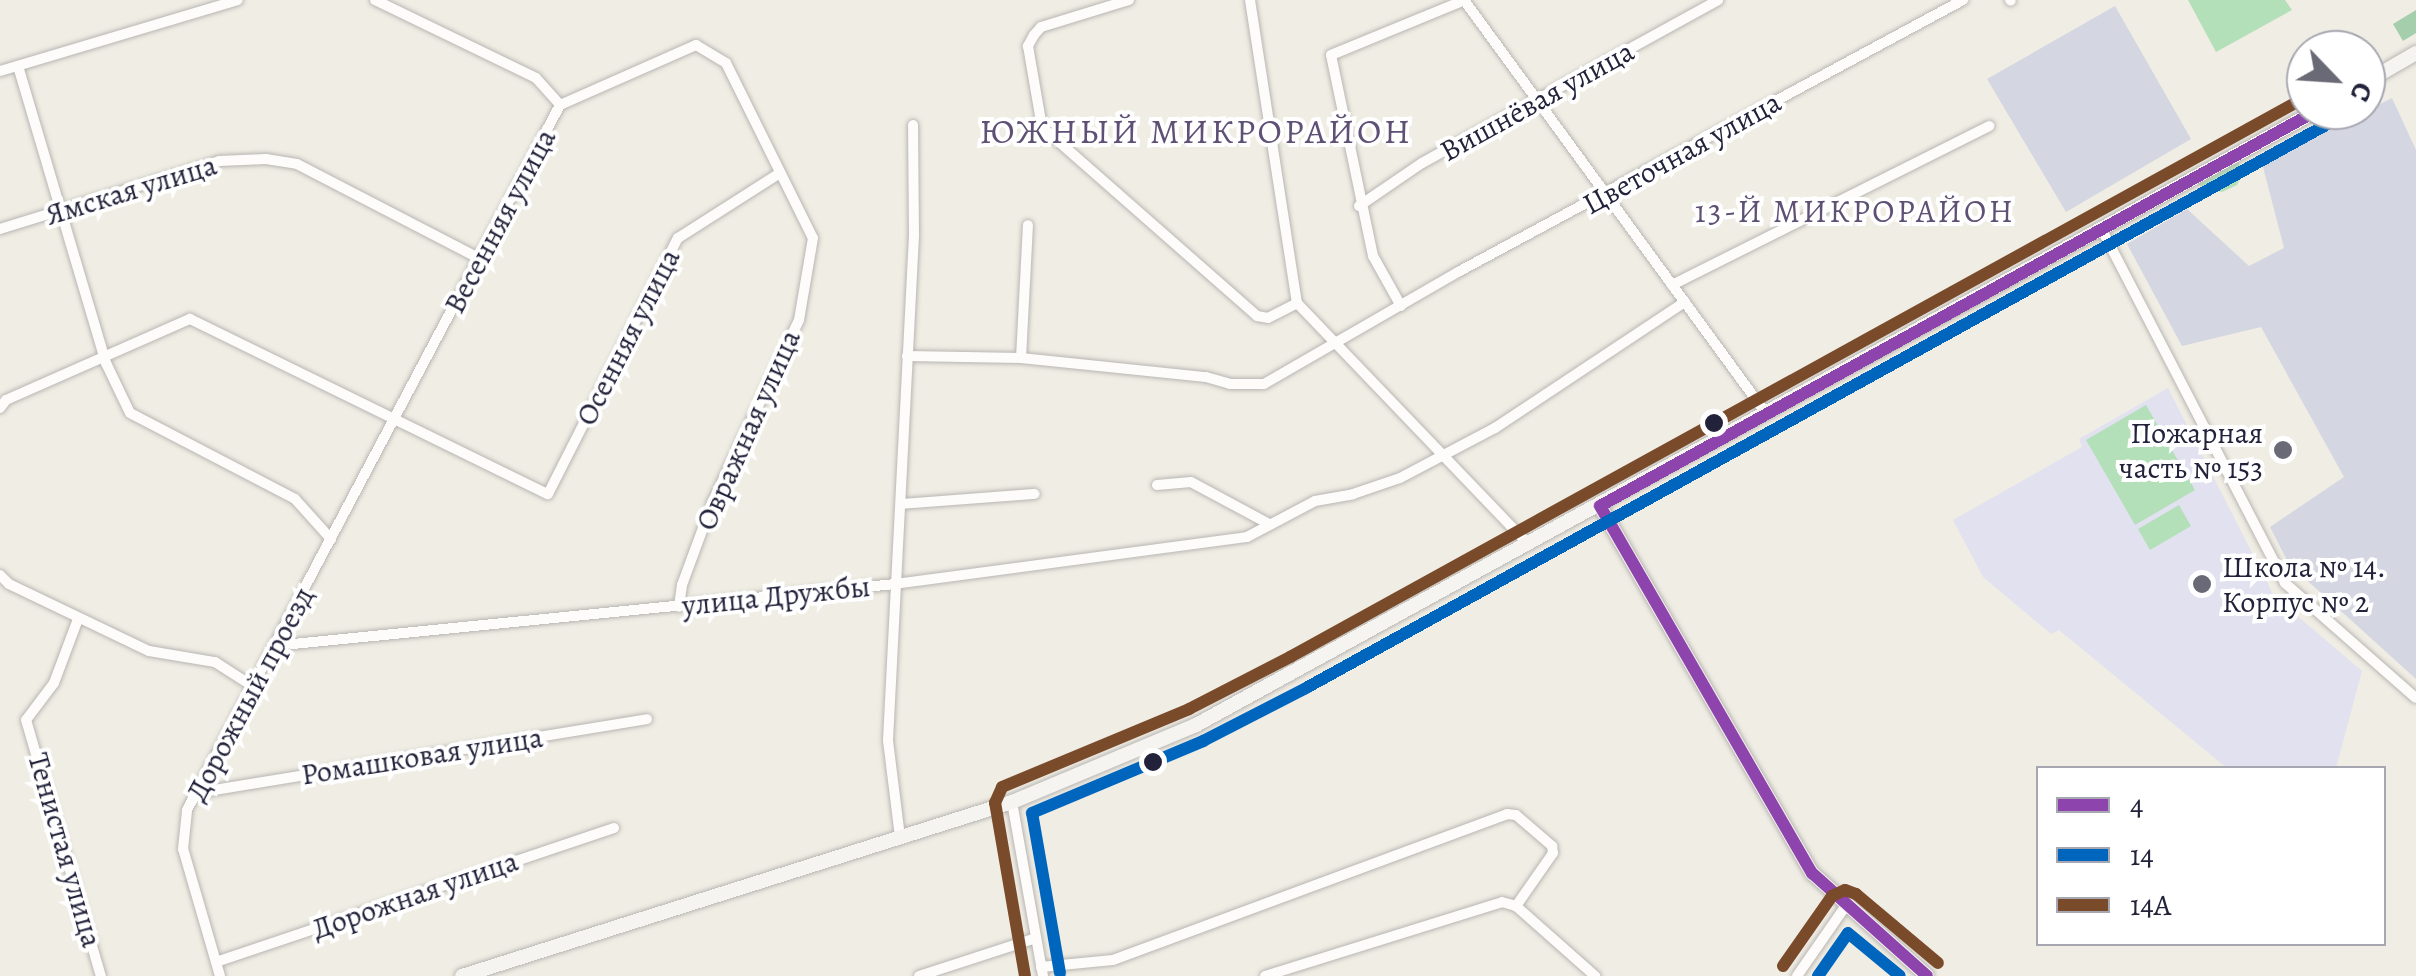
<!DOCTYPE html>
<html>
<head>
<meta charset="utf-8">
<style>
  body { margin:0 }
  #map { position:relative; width:2416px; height:976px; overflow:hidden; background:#f0ede4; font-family:Alegreya,serif }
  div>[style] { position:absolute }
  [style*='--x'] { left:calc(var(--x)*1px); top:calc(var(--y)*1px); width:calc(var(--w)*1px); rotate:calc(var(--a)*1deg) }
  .built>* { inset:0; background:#e2e1f0 }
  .industrial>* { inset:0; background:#d4d6e1 }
  .green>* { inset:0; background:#b3dfb9 }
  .forest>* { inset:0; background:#a5ceac }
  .roads { filter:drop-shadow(0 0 2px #b8b6b3) drop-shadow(0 0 2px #b8b6b3) }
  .minor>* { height:10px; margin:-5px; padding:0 5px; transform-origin:5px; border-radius:5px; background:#fdfcfb }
  .secondary>* { height:14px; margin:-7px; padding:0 7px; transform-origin:7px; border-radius:7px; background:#f6f4f0 }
  .bus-1>* { height:12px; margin:-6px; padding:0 6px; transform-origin:6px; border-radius:6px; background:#8e44ad }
  .bus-2>* { height:12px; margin:-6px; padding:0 6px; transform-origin:6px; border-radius:6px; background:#0065bd }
  .bus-3>* { height:12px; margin:-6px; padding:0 6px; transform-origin:6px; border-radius:6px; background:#7a4b2a }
  .dots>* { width:28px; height:28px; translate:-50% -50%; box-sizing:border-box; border:5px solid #fff; border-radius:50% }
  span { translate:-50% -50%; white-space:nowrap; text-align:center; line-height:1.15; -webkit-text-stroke:8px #fff; paint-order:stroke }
  .street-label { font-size:30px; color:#22223b }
  .poi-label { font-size:30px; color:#22223b }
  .right { translate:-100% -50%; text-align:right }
  .left { translate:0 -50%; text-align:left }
  .neighbourhood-label { font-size:32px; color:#5f5176; letter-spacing:2.5px }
  .quarter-label { font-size:35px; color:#5f5176; letter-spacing:2.5px }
  .legend { position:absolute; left:2036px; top:766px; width:350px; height:180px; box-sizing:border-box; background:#fff; border:2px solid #a7a7b1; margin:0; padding:12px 18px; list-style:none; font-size:30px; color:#22223b }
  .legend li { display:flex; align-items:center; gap:20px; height:50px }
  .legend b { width:50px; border:2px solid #a7a7b1 }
  .north { position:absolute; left:2286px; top:30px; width:100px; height:100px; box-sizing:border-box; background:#fff; border:2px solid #a7a7b1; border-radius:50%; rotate:115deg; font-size:28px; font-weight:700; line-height:40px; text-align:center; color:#22223b }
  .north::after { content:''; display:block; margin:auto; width:35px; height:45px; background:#6a6976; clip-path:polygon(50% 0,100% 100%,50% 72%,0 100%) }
</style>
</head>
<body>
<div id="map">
  <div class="built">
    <i style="clip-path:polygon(2168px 388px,2274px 596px,2362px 671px,2336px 768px,2227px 768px,2059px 630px,2051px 634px,1983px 577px,1953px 520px,2082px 447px,2079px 439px)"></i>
  </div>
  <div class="industrial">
    <i style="clip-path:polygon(2115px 6px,2191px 139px,2066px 212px,1987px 79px)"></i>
    <i style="clip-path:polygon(2392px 98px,2416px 150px,2416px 679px,2289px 564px,2270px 527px,2344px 477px,2261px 327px,2182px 346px,2127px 244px,2187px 209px,2249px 266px,2284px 248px,2262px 163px)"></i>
  </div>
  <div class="green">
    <i style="clip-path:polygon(2188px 0,2285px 0,2292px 10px,2216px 52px)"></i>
    <i style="clip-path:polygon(2238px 159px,2242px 175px,2237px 185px,2222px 192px,2200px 186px,2197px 182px)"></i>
    <i style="clip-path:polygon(2146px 405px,2195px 490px,2135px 525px,2086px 440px)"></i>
    <i style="clip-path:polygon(2179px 505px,2191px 526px,2150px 550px,2138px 529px)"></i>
  </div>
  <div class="forest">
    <i style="clip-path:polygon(2416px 10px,2416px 33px,2403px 41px,2393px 24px)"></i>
  </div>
  <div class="roads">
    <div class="minor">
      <i style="--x:375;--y:0;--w:179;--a:25.8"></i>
      <i style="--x:536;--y:78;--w:36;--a:48"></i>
      <i style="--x:1129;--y:0;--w:92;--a:162.9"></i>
      <i style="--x:1041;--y:27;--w:11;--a:131"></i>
      <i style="--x:1034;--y:35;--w:13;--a:119"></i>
      <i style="--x:1028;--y:46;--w:82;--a:80.2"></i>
      <i style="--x:1042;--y:127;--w:286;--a:41.3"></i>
      <i style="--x:1257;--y:316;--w:11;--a:10"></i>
      <i style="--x:1268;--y:318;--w:33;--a:-27"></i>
      <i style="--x:1250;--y:0;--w:307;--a:81.2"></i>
      <i style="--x:1297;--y:303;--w:334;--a:46.2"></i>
      <i style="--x:1464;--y:0;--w:510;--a:53.85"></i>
      <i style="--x:2010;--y:0;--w:1;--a:45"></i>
      <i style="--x:18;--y:66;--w:310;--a:73.5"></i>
      <i style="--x:106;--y:363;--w:55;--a:64.4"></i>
      <i style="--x:130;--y:413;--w:186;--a:27.5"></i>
      <i style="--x:295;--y:499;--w:54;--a:48"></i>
      <i style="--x:0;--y:71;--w:248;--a:-16.6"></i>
      <i style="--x:1359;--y:206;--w:76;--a:-34.3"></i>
      <i style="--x:1422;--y:163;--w:338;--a:-28.8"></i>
      <i style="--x:2101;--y:228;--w:400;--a:62.6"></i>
      <i style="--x:2285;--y:583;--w:174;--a:41.3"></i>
      <i style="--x:0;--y:229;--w:229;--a:-17.2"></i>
      <i style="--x:219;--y:161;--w:47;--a:-2.4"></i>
      <i style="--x:266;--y:159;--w:31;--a:9"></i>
      <i style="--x:297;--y:164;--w:206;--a:27.4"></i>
      <i style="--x:1672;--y:285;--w:355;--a:-26.6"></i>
      <i style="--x:1401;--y:306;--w:57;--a:-119.2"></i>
      <i style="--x:1373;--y:256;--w:205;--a:-101.8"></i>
      <i style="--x:1331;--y:55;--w:145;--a:-22.3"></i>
      <i style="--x:907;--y:356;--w:114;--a:1"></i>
      <i style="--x:1021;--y:358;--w:186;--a:5.9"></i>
      <i style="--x:1206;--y:377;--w:25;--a:16"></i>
      <i style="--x:1230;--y:384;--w:34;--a:0"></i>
      <i style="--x:1264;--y:384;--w:224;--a:-30"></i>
      <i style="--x:1458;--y:272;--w:574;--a:-28.31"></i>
      <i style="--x:1021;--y:358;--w:133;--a:-87"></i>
      <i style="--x:0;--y:408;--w:10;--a:-53"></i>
      <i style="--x:6;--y:400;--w:201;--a:-23.8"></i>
      <i style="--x:190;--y:319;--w:398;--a:26.1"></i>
      <i style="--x:548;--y:494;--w:287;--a:-63.1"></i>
      <i style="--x:678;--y:238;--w:121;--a:-32.5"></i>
      <i style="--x:1157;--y:485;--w:34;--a:-5"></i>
      <i style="--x:1191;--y:482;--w:89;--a:28.3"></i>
      <i style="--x:901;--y:504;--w:134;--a:-4.3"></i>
      <i style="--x:0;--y:575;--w:13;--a:45"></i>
      <i style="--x:9;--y:584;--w:155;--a:25.6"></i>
      <i style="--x:149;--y:651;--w:67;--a:9.5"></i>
      <i style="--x:215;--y:662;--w:46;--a:32.7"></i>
      <i style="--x:78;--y:619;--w:68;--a:110.6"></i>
      <i style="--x:54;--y:683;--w:46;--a:127.1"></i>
      <i style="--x:26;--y:720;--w:267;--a:73.7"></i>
      <i style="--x:278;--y:642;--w:15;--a:8"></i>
      <i style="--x:293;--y:644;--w:605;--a:-5.69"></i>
      <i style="--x:895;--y:584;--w:355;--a:-7.6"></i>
      <i style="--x:1247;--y:537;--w:77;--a:-27.9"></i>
      <i style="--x:1315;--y:501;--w:39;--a:-10"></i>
      <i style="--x:1353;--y:494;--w:50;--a:-18.8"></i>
      <i style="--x:1400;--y:478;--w:107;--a:-27.8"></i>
      <i style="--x:1495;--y:428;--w:228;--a:-33.6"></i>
      <i style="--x:196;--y:793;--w:457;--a:-9.3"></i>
      <i style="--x:1012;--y:802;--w:177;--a:79.9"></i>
      <i style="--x:900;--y:837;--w:98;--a:-97.1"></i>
      <i style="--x:888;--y:740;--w:506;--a:-87.05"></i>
      <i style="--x:914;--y:235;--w:110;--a:-90.5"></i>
      <i style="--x:216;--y:962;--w:420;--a:-18.6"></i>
      <i style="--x:1041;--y:967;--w:72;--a:-5.6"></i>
      <i style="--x:1113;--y:960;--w:420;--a:-20.3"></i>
      <i style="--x:1507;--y:814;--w:9;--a:6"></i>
      <i style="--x:1516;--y:815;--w:48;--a:40.7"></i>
      <i style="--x:1552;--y:846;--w:7;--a:82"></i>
      <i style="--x:1553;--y:853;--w:65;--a:124.9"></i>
      <i style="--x:220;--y:976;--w:132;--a:-106.2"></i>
      <i style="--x:183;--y:849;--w:39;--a:-84"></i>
      <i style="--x:187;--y:810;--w:798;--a:-62.12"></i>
      <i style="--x:560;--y:105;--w:149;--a:-23.8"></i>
      <i style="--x:696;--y:45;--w:35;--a:31"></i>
      <i style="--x:726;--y:63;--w:195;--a:63.6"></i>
      <i style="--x:813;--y:238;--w:83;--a:99.7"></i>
      <i style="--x:799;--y:320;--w:200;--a:115.4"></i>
      <i style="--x:713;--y:501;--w:90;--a:110.3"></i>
      <i style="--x:682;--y:585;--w:22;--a:98"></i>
      <i style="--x:919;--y:976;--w:123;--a:-18"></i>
      <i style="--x:1265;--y:976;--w:248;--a:-17.3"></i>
      <i style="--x:1502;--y:902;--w:15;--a:16"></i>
      <i style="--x:1516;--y:906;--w:106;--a:41.5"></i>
      <i style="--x:1797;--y:976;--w:84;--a:-55.2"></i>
    </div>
    <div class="secondary">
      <i style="--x:2366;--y:82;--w:58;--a:-30.1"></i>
      <i style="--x:1600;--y:506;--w:424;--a:60"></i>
      <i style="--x:1812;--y:873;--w:154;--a:41.8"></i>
      <i style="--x:462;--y:976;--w:577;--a:-17.56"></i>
      <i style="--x:1012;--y:802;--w:199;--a:-22.7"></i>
      <i style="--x:1196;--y:725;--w:1279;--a:-28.73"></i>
    </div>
  </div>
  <div class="bus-1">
    <i style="--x:1600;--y:506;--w:820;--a:-28.88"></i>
    <i style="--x:1600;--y:506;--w:424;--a:60"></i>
    <i style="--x:1812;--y:873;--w:154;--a:41.8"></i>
  </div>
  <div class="bus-2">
    <i style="--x:1060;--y:973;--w:162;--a:-99.9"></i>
    <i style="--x:1032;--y:813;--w:186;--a:-22.8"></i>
    <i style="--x:1203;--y:741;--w:116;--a:-27.2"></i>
    <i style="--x:1306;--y:688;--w:1165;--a:-28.9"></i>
    <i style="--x:1818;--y:976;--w:52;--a:-55.1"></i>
    <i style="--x:1848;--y:933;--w:67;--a:39.6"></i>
  </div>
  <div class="bus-3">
    <i style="--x:1783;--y:966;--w:85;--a:-55"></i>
    <i style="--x:1832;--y:896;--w:14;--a:-25"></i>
    <i style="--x:1845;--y:890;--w:12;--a:20"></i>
    <i style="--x:1856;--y:894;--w:107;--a:40.1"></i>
    <i style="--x:1025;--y:976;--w:176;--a:-99.8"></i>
    <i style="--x:995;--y:803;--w:17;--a:-66"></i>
    <i style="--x:1002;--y:787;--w:203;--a:-22.6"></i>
    <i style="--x:1189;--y:709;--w:114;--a:-27.2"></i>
    <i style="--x:1290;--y:657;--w:1160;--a:-28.86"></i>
  </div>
  <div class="dots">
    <i style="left:1714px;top:423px;background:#22223b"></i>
    <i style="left:2283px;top:450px;background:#6a6976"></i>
    <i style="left:2202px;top:584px;background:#6a6976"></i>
    <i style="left:1153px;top:762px;background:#22223b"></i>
  </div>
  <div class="street-label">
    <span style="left:1537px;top:101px;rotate:-29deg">Вишнёвая улица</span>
    <span style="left:1682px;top:153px;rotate:-29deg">Цветочная улица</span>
    <span style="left:131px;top:190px;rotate:-17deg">Ямская улица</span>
    <span style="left:500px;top:221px;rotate:-62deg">Весенняя улица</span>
    <span style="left:628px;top:337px;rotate:-63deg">Осенняя улица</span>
    <span style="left:748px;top:430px;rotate:-66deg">Овражная улица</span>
    <span style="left:776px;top:596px;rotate:-6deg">улица Дружбы</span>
    <span style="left:250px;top:694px;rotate:-62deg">Дорожный проезд</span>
    <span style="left:422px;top:756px;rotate:-9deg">Ромашковая улица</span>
    <span style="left:65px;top:850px;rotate:74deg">Тенистая улица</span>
    <span style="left:415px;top:895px;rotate:-19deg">Дорожная улица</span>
  </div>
  <div class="poi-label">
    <span class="right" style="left:2263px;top:450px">Пожарная<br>часть № 153</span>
    <span class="left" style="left:2222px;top:584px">Школа № 14.<br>Корпус № 2</span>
  </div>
  <div class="neighbourhood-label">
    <span style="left:1855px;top:211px">13-Й МИКРОРАЙОН</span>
  </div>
  <div class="quarter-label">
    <span style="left:1196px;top:131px">ЮЖНЫЙ МИКРОРАЙОН</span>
  </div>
  <ul class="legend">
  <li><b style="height:12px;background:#8e44ad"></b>4</li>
  <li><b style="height:12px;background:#0065bd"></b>14</li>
  <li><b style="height:12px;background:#7a4b2a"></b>14А</li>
  </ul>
  <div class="north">С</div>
</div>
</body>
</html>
